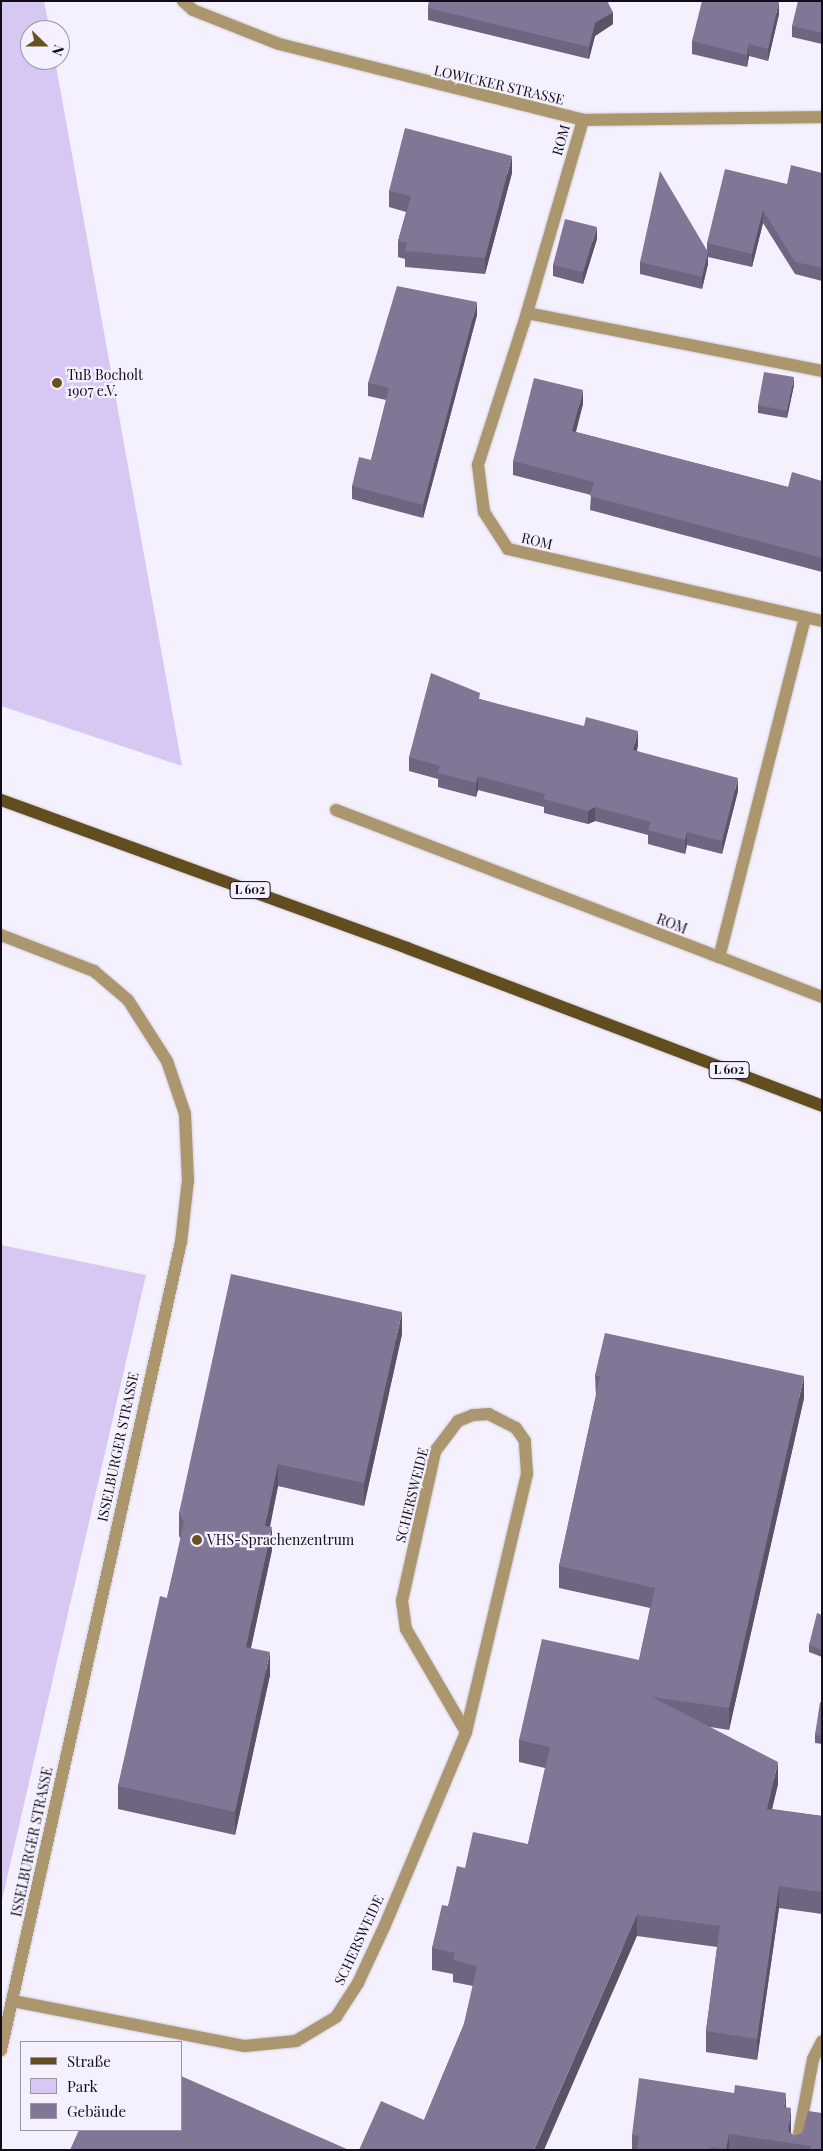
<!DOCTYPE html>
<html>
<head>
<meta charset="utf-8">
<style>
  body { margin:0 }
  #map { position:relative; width:823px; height:2151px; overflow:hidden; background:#f4f0fe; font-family:"Playfair Display",serif }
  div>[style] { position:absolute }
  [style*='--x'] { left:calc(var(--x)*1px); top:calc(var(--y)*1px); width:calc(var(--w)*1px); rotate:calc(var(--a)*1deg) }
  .green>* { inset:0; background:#d7c8f3 }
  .roads { filter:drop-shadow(0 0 1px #d0ccd9) drop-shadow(0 0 1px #d0ccd9) }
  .street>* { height:12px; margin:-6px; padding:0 6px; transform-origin:6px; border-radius:6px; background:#ab966e }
  .primary>* { height:12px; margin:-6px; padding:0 6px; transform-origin:6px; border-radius:6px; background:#624d1f }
  .wall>* { inset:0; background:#6f6580 }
  .shaded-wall>* { inset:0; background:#5a5368 }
  .building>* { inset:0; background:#817695 }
  .dots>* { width:14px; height:14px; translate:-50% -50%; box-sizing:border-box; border:2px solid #f4f0fe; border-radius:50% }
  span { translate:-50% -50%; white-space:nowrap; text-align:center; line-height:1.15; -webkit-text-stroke:4.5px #f4f0fe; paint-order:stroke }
  .shield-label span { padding:1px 4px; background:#f4f0fe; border:1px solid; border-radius:4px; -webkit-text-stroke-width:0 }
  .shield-label { font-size:12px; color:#110d18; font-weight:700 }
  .street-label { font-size:14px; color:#110d18 }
  .poi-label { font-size:14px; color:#110d18 }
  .left { translate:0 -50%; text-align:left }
  .frame { position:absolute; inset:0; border:2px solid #110d18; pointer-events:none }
  .legend { position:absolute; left:20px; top:2041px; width:162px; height:90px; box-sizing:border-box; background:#f4f0fe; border:1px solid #9995a2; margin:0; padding:6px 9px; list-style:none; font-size:15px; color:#110d18 }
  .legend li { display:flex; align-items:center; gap:10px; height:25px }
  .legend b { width:25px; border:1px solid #9995a2 }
  .north { position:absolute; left:20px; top:20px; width:50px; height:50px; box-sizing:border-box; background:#f4f0fe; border:1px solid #9995a2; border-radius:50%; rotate:112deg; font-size:14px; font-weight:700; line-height:20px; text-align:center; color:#110d18 }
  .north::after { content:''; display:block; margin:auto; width:18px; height:22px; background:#695222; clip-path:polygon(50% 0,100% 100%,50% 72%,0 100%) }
</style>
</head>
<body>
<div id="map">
  <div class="green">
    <i style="clip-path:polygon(1px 1px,44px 1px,50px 30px,30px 30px,30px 60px,55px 60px,182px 766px,1px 706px)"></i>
    <i style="clip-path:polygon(1px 1245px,146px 1275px,1px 1904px)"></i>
  </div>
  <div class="roads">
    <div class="street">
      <i style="--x:183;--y:1;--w:13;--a:42"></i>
      <i style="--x:193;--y:10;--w:92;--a:21.6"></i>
      <i style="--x:279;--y:44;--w:313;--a:14"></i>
      <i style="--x:583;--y:120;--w:239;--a:-0.7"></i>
      <i style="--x:583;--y:120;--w:201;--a:106.2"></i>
      <i style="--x:527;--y:313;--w:160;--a:107.9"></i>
      <i style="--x:478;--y:465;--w:47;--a:82.7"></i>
      <i style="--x:484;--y:512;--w:44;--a:57"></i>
      <i style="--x:508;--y:549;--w:322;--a:12.9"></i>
      <i style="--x:527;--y:313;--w:301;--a:11.1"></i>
      <i style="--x:805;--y:618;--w:350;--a:104.2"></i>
      <i style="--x:719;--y:957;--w:110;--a:21.2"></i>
      <i style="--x:336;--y:810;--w:410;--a:21"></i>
      <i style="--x:1;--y:935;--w:100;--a:21.2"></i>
      <i style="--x:94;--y:971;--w:45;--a:40.5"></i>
      <i style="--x:128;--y:1000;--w:72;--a:57.4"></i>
      <i style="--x:167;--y:1061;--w:56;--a:71.2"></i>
      <i style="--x:185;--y:1114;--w:66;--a:87.4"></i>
      <i style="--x:188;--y:1180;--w:62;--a:96.4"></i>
      <i style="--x:181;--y:1242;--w:828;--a:102.56"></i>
      <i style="--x:13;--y:2001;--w:236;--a:11"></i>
      <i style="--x:245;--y:2046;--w:51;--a:-5.6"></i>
      <i style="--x:296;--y:2041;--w:47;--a:-31"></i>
      <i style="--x:336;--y:2017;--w:40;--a:-57.1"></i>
      <i style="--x:358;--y:1983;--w:64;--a:-65"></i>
      <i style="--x:385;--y:1925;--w:209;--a:-67.2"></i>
      <i style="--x:466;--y:1732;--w:266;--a:-76.7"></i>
      <i style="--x:527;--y:1473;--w:32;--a:-94"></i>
      <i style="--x:525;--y:1441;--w:16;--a:-125"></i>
      <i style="--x:516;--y:1428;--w:30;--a:-153"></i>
      <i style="--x:489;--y:1414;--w:16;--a:176"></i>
      <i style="--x:473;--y:1415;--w:16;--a:158"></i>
      <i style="--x:458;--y:1421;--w:39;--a:127"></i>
      <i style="--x:435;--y:1452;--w:153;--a:102.5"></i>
      <i style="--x:402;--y:1601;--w:28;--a:82"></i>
      <i style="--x:406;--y:1629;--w:119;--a:59.8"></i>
      <i style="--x:796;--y:2150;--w:93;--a:-79.4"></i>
      <i style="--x:813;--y:2059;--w:20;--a:-63"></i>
    </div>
    <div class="primary">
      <i style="--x:1;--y:800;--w:432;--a:20"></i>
      <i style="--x:407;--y:948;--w:444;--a:20.8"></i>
    </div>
  </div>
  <div class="wall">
    <i style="clip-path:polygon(429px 1px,609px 1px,608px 3px,613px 24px,595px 36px,589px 59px,428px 20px,428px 8px)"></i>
    <i style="clip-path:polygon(822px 1px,822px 44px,792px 37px,792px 26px)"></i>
    <i style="clip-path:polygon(779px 14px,768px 61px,749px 56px,747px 67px,692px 54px,692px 41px)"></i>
    <i style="clip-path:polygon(512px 173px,485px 274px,405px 267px,405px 259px,398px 257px,398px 241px,406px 212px,389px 207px,389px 191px)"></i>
    <i style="clip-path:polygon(822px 173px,822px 281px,795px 274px,763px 223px,752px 267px,708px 257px,708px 264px,702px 289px,640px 274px,640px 262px,707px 251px,707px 243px,787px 184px)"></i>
    <i style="clip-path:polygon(597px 239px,583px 284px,553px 276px,553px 265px)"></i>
    <i style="clip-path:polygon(477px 315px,423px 518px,352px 499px,352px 486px,371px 460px,386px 400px,368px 396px,368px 383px)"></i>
    <i style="clip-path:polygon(794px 385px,787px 418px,758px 413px,758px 405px)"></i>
    <i style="clip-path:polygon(583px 404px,576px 432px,788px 487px,822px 481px,822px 572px,590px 510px,591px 495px,513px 475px,513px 461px)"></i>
    <i style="clip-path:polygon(480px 699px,638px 745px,637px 751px,738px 791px,722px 854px,687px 845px,685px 854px,648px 844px,648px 835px,595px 821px,588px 824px,544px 813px,544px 807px,478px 790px,476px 797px,438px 787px,438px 779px,409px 771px,409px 757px)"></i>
    <i style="clip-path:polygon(402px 1334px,364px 1506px,278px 1486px,270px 1527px,272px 1550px,251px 1648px,270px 1675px,235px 1835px,118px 1809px,118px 1786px,167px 1598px,181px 1539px,179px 1536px,179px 1513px)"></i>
    <i style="clip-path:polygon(595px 1375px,804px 1398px,729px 1730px,710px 1727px,778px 1784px,772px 1809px,822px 1816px,822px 1914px,779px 1908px,757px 2060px,706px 2052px,706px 2031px,717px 1947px,637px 1936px,424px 2120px,464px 2024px,473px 1986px,453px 1982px,453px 1974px,432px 1970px,432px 1948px,448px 1906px,465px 1868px,528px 1844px,545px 1768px,519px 1762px,519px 1740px,639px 1660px,650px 1608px,559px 1588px,559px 1566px,596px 1396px)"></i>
    <i style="clip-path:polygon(822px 1615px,822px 1657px,809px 1652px,809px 1645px)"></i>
    <i style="clip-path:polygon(822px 1703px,822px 1744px,815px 1743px,815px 1735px)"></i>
    <i style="clip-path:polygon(786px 2108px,791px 2130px,791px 2133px,794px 2136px,802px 2133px,822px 2150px,632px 2150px,632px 2135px)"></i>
  </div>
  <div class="shaded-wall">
    <i style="clip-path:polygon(779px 1px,779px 14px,768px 61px,768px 49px)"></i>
    <i style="clip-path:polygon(613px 12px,613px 24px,595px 36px,589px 59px,589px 47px,595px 23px)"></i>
    <i style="clip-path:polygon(749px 44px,749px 56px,747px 67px,747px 55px)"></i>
    <i style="clip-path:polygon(512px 156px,512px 173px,485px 274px,485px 258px)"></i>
    <i style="clip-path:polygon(763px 210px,763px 223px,752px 267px,752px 254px)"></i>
    <i style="clip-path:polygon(597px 227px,597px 239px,583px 284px,583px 272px)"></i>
    <i style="clip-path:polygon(708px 252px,708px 264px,702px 289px,702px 277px)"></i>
    <i style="clip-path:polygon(477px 302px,477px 315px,423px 518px,423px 505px)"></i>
    <i style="clip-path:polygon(794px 377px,794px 385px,787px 418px,787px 411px)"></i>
    <i style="clip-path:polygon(583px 390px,583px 404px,572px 445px,572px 431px)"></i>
    <i style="clip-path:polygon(638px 731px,638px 745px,633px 764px,633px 750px)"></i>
    <i style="clip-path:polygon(478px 776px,478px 790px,476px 797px,476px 783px)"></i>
    <i style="clip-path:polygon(738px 778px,738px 791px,722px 854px,722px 841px)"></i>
    <i style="clip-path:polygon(595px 807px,595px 821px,588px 824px,588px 811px)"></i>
    <i style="clip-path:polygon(687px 832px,687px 845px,685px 854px,685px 840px)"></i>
    <i style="clip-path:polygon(402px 1312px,402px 1334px,364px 1506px,364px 1483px)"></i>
    <i style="clip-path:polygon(804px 1376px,804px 1398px,729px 1730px,729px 1708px)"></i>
    <i style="clip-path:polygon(278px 1464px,278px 1486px,265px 1549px,265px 1526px)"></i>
    <i style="clip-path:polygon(272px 1527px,272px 1550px,246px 1670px,246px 1647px)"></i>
    <i style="clip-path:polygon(270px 1652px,270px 1675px,235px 1835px,235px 1812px)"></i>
    <i style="clip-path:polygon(778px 1762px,778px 1784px,767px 1830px,767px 1809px)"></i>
    <i style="clip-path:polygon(779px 1886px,779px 1908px,757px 2060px,757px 2039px)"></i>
    <i style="clip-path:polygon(637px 1915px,637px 1936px,544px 2150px,534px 2150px)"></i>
    <i style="clip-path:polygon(786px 2093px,786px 2114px,784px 2107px)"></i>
    <i style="clip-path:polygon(791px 2108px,791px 2130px,790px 2143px,788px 2131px)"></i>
    <i style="clip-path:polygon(729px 2134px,729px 2150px,726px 2150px,726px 2149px)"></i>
  </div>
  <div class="building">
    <i style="clip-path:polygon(429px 1px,607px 1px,613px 12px,595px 23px,589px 47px,428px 8px)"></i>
    <i style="clip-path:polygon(702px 1px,779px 1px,768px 49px,749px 44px,747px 55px,692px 41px)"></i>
    <i style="clip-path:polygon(798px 1px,822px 1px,822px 33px,792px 26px)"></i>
    <i style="clip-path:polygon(405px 128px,512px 156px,485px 258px,405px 251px,407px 243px,398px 241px,411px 196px,389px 191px)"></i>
    <i style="clip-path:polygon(791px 165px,822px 173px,822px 268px,795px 262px,763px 210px,752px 254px,707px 243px,725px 169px,787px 184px)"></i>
    <i style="clip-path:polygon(660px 171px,708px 252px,702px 277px,640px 262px)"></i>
    <i style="clip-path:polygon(565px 219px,597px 227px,583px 272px,553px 265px)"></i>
    <i style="clip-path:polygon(397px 286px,477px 302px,423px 505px,352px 486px,359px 457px,371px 460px,389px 388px,368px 383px)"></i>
    <i style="clip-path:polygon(764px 372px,794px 377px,787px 411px,758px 405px)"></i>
    <i style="clip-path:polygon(534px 378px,583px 390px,572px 431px,788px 487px,792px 472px,822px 481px,822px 558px,590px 496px,594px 482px,513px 461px)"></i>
    <i style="clip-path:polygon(431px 673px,480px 693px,479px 699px,584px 726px,586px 717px,638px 731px,633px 750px,738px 778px,722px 841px,687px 832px,685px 840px,648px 830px,651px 822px,595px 807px,588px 811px,544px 799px,545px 794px,478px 776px,476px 783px,438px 773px,440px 766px,409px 757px)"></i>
    <i style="clip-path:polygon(231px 1274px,402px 1312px,364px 1483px,278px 1464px,265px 1526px,272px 1527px,246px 1647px,270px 1652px,235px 1812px,118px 1786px,160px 1596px,167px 1598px,184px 1522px,179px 1513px)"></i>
    <i style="clip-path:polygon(605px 1333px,804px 1376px,729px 1708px,652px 1697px,778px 1762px,767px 1809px,822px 1816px,822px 1892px,779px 1886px,757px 2039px,706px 2031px,720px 1926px,637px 1915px,534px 2150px,359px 2150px,381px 2101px,424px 2120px,464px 2024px,477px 1966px,453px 1960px,455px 1953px,432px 1948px,442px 1905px,448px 1906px,457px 1866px,465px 1868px,473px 1832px,528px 1844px,550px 1747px,519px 1740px,542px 1639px,639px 1660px,655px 1588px,559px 1566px,600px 1376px,595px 1375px)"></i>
    <i style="clip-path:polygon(817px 1613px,822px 1615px,822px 1650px,809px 1645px)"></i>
    <i style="clip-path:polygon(820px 1702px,822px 1703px,822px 1736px,815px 1735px)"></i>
    <i style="clip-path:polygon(181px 2076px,349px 2150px,70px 2150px,79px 2130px,181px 2130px)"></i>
    <i style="clip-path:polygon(639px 2078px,734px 2093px,735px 2085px,786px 2093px,784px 2107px,791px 2108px,788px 2131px,794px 2136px,802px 2133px,808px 2111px,822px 2113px,822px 2150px,810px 2150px,811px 2146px,729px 2134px,726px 2149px,711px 2147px,711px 2150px,637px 2150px,639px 2136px,632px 2135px)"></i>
  </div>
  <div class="dots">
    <i style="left:57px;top:383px;background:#695222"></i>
    <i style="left:197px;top:1540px;background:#695222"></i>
  </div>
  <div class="shield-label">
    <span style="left:250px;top:890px">L 602</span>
    <span style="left:729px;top:1070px">L 602</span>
  </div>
  <div class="street-label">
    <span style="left:499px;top:85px;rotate:13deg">LOWICKER STRASSE</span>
    <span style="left:561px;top:140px;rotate:-74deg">ROM</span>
    <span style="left:537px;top:541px;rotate:13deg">ROM</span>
    <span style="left:672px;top:924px;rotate:21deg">ROM</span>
    <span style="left:118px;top:1447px;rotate:-78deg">ISSELBURGER STRASSE</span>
    <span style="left:412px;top:1495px;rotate:-76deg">SCHERSWEIDE</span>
    <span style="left:32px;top:1842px;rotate:-78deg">ISSELBURGER STRASSE</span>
    <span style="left:359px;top:1940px;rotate:-65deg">SCHERSWEIDE</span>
  </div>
  <div class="poi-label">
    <span class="left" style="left:67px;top:383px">TuB Bocholt<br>1907 e.V.</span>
    <span class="left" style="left:207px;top:1540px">VHS-Sprachenzentrum</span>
  </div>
  <div class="frame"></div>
  <ul class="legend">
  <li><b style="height:6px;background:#624d1f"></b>Straße</li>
  <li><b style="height:14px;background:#d7c8f3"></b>Park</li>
  <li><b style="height:14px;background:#817695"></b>Gebäude</li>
  </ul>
  <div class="north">N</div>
</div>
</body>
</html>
